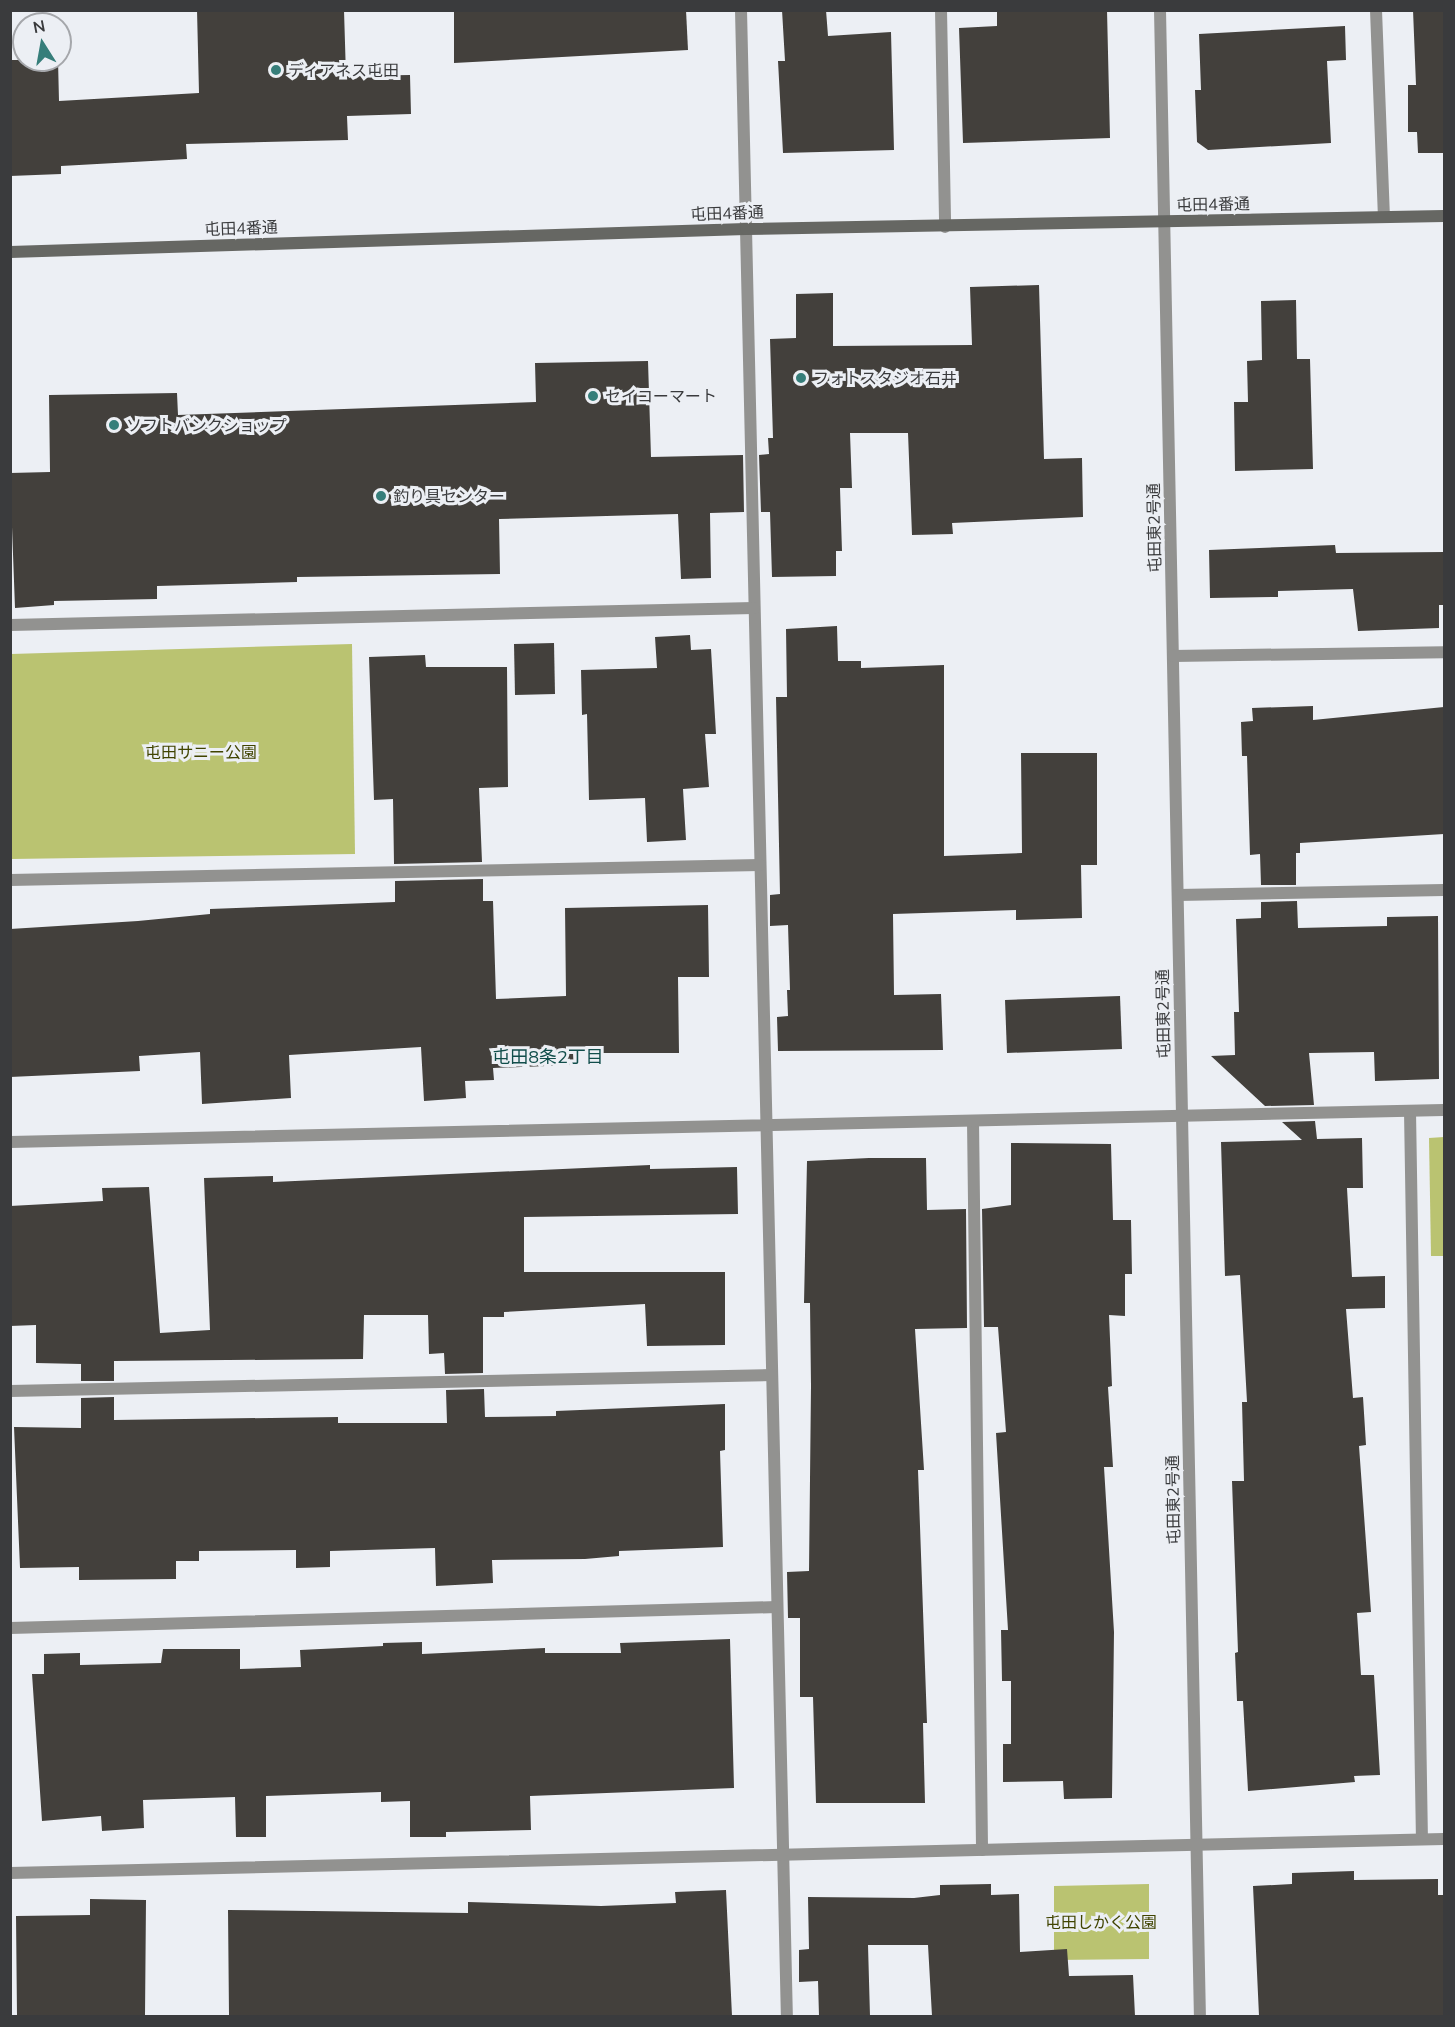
<!DOCTYPE html>
<html>
<head>
<meta charset="utf-8">
<style>
  body { margin:0 }
  #map { position:relative; width:1455px; height:2027px; overflow:hidden; background:#eceff4; font-family:Mulish,"Noto Sans JP",sans-serif }
  div>[style] { position:absolute }
  [style*='--x'] { left:calc(var(--x)*1px); top:calc(var(--y)*1px); width:calc(var(--w)*1px); rotate:calc(var(--a)*1deg) }
  .green>* { inset:0; background:#bac371 }
  .building>* { inset:0; background:#43403c }
  .lane>* { height:12px; margin:-6px; padding:0 6px; transform-origin:6px; border-radius:6px; background:#929290 }
  .street>* { height:12px; margin:-6px; padding:0 6px; transform-origin:6px; border-radius:6px; background:#929290 }
  .secondary>* { height:12px; margin:-6px; padding:0 6px; transform-origin:6px; border-radius:6px; background:#666763 }
  .dots>* { width:16px; height:16px; translate:-50% -50%; box-sizing:border-box; border:3px solid #eceff4; border-radius:50% }
  span { translate:-50% -50%; white-space:nowrap; text-align:center; line-height:1.15; -webkit-text-stroke:6px #eceff4; paint-order:stroke }
  .poi-label { font-size:16px; color:#3a3b3d }
  .left { translate:0 -50%; text-align:left }
  .street-label { font-size:16px; color:#3a3b3d }
  .park-label { font-size:16px; color:#404400 }
  .neighbourhood-label { font-size:18px; color:#114e4b }
  .frame { position:absolute; inset:0; border:12px solid #3a3b3d; pointer-events:none }
  .north { position:absolute; left:12px; top:12px; width:60px; height:60px; box-sizing:border-box; background:#eceff4; border:2px solid #a5a7ab; border-radius:50%; rotate:349deg; font-size:16px; font-weight:700; line-height:24px; text-align:center; color:#3a3b3d }
  .north::after { content:''; display:block; margin:auto; width:21px; height:27px; background:#367e7a; clip-path:polygon(50% 0,100% 100%,50% 72%,0 100%) }
</style>
</head>
<body>
<div id="map">
  <div class="green">
    <i style="clip-path:polygon(352px 644px,355px 854px,11px 859px,11px 654px)"></i>
    <i style="clip-path:polygon(1444px 1137px,1444px 1256px,1431px 1256px,1429px 1138px)"></i>
    <i style="clip-path:polygon(1149px 1884px,1149px 1959px,1054px 1960px,1054px 1886px)"></i>
  </div>
  <div class="building">
    <i style="clip-path:polygon(197px 10px,344px 10px,346px 76px,410px 75px,411px 114px,347px 116px,348px 140px,186px 144px,187px 159px,61px 166px,61px 174px,10px 176px,10px 60px,58px 60px,59px 101px,199px 93px)"></i>
    <i style="clip-path:polygon(454px 10px,686px 10px,688px 50px,454px 63px)"></i>
    <i style="clip-path:polygon(782px 10px,826px 10px,828px 36px,891px 32px,894px 150px,783px 153px,778px 61px,785px 61px)"></i>
    <i style="clip-path:polygon(997px 10px,1107px 10px,1110px 138px,963px 143px,959px 28px,997px 26px)"></i>
    <i style="clip-path:polygon(1413px 10px,1444px 10px,1444px 153px,1418px 153px,1417px 132px,1408px 132px,1408px 85px,1416px 85px)"></i>
    <i style="clip-path:polygon(1345px 26px,1346px 60px,1327px 61px,1331px 143px,1208px 150px,1197px 142px,1195px 90px,1201px 90px,1199px 34px)"></i>
    <i style="clip-path:polygon(1039px 285px,1044px 459px,1082px 458px,1083px 517px,952px 523px,953px 534px,912px 535px,908px 433px,850px 433px,852px 488px,840px 488px,842px 551px,836px 551px,836px 576px,772px 577px,770px 512px,761px 512px,759px 455px,769px 454px,768px 438px,773px 438px,770px 339px,796px 338px,796px 294px,833px 293px,833px 346px,972px 345px,970px 287px)"></i>
    <i style="clip-path:polygon(1296px 300px,1297px 359px,1310px 359px,1313px 469px,1235px 471px,1234px 402px,1248px 402px,1247px 361px,1262px 360px,1261px 301px)"></i>
    <i style="clip-path:polygon(648px 361px,651px 457px,743px 455px,744px 512px,710px 513px,711px 578px,681px 579px,678px 514px,499px 519px,500px 574px,297px 577px,297px 582px,157px 586px,157px 599px,54px 601px,54px 605px,15px 608px,10px 473px,50px 472px,49px 395px,177px 393px,178px 415px,536px 402px,535px 363px)"></i>
    <i style="clip-path:polygon(1335px 545px,1336px 553px,1444px 552px,1444px 605px,1439px 605px,1439px 628px,1358px 631px,1353px 589px,1278px 591px,1278px 597px,1210px 598px,1209px 550px)"></i>
    <i style="clip-path:polygon(837px 626px,838px 661px,861px 661px,861px 668px,944px 665px,944px 856px,1022px 853px,1021px 753px,1097px 753px,1097px 865px,1081px 865px,1082px 918px,1016px 920px,1016px 910px,893px 914px,894px 995px,941px 994px,943px 1050px,778px 1051px,777px 1017px,788px 1016px,787px 990px,790px 990px,788px 925px,770px 926px,770px 895px,780px 894px,776px 697px,787px 697px,786px 629px)"></i>
    <i style="clip-path:polygon(690px 635px,691px 650px,711px 649px,716px 734px,705px 734px,709px 787px,683px 789px,686px 840px,647px 842px,645px 798px,589px 800px,587px 714px,582px 715px,581px 670px,657px 668px,655px 637px)"></i>
    <i style="clip-path:polygon(554px 643px,555px 694px,515px 695px,514px 644px)"></i>
    <i style="clip-path:polygon(425px 655px,426px 667px,507px 667px,508px 787px,479px 788px,482px 862px,394px 864px,393px 799px,374px 800px,369px 657px)"></i>
    <i style="clip-path:polygon(1313px 706px,1313px 720px,1444px 707px,1444px 834px,1300px 843px,1300px 853px,1296px 853px,1296px 885px,1261px 885px,1260px 854px,1250px 855px,1247px 756px,1242px 756px,1241px 722px,1253px 721px,1252px 708px)"></i>
    <i style="clip-path:polygon(483px 879px,483px 901px,493px 901px,496px 999px,566px 996px,565px 908px,708px 905px,709px 977px,678px 977px,679px 1053px,573px 1053px,574px 1065px,493px 1068px,494px 1080px,465px 1081px,466px 1098px,424px 1101px,421px 1047px,289px 1055px,291px 1098px,202px 1104px,200px 1052px,139px 1056px,140px 1071px,10px 1077px,10px 929px,138px 921px,210px 914px,210px 909px,395px 902px,395px 881px)"></i>
    <i style="clip-path:polygon(1297px 901px,1298px 928px,1387px 926px,1387px 917px,1438px 916px,1439px 1079px,1375px 1081px,1374px 1052px,1309px 1053px,1314px 1105px,1265px 1106px,1211px 1056px,1235px 1055px,1234px 1012px,1239px 1012px,1236px 919px,1261px 918px,1261px 902px)"></i>
    <i style="clip-path:polygon(1120px 996px,1122px 1049px,1007px 1053px,1005px 1000px)"></i>
    <i style="clip-path:polygon(1315px 1121px,1317px 1139px,1362px 1138px,1363px 1188px,1347px 1188px,1352px 1277px,1385px 1276px,1385px 1308px,1346px 1309px,1353px 1398px,1363px 1397px,1366px 1445px,1359px 1446px,1371px 1612px,1357px 1613px,1361px 1675px,1374px 1675px,1380px 1775px,1354px 1776px,1355px 1782px,1248px 1791px,1243px 1701px,1237px 1701px,1235px 1653px,1238px 1652px,1232px 1481px,1244px 1481px,1242px 1402px,1247px 1402px,1240px 1275px,1225px 1276px,1221px 1142px,1302px 1140px,1282px 1122px)"></i>
    <i style="clip-path:polygon(1011px 1143px,1111px 1144px,1113px 1220px,1131px 1220px,1132px 1274px,1125px 1274px,1125px 1316px,1109px 1315px,1112px 1386px,1108px 1387px,1113px 1467px,1104px 1467px,1114px 1632px,1112px 1798px,1064px 1799px,1063px 1781px,1003px 1782px,1003px 1744px,1011px 1744px,1011px 1681px,1002px 1681px,1001px 1630px,1008px 1630px,996px 1433px,1006px 1432px,998px 1327px,984px 1327px,982px 1209px,1011px 1205px)"></i>
    <i style="clip-path:polygon(869px 1158px,926px 1158px,927px 1210px,966px 1209px,967px 1328px,915px 1329px,924px 1470px,918px 1470px,927px 1723px,923px 1723px,925px 1803px,816px 1803px,813px 1697px,800px 1697px,800px 1618px,788px 1618px,787px 1572px,809px 1571px,811px 1386px,810px 1303px,804px 1303px,807px 1161px)"></i>
    <i style="clip-path:polygon(650px 1165px,650px 1169px,737px 1167px,738px 1214px,524px 1217px,524px 1272px,725px 1272px,725px 1345px,647px 1346px,645px 1304px,504px 1312px,504px 1317px,483px 1317px,483px 1373px,445px 1374px,444px 1353px,429px 1354px,428px 1315px,364px 1315px,363px 1359px,114px 1361px,114px 1381px,81px 1381px,81px 1364px,36px 1363px,36px 1325px,10px 1326px,10px 1206px,103px 1201px,102px 1188px,149px 1187px,160px 1333px,210px 1330px,204px 1178px,273px 1176px,273px 1182px)"></i>
    <i style="clip-path:polygon(484px 1389px,485px 1417px,556px 1416px,556px 1411px,725px 1404px,725px 1450px,720px 1451px,723px 1547px,619px 1551px,619px 1556px,585px 1559px,492px 1560px,493px 1583px,436px 1586px,435px 1548px,330px 1551px,330px 1567px,296px 1568px,296px 1550px,199px 1551px,199px 1561px,176px 1561px,176px 1579px,79px 1580px,79px 1567px,20px 1568px,14px 1427px,81px 1428px,81px 1398px,114px 1397px,114px 1420px,338px 1417px,338px 1423px,447px 1423px,446px 1390px)"></i>
    <i style="clip-path:polygon(730px 1639px,734px 1788px,530px 1796px,531px 1830px,446px 1832px,446px 1837px,410px 1837px,410px 1801px,381px 1802px,381px 1792px,266px 1796px,266px 1837px,236px 1837px,235px 1797px,143px 1800px,144px 1828px,102px 1831px,101px 1816px,42px 1821px,32px 1674px,44px 1674px,44px 1654px,80px 1653px,80px 1665px,161px 1663px,163px 1649px,240px 1649px,240px 1669px,301px 1667px,300px 1650px,383px 1646px,383px 1643px,422px 1642px,422px 1654px,545px 1648px,545px 1653px,621px 1653px,620px 1643px)"></i>
    <i style="clip-path:polygon(1354px 1871px,1354px 1880px,1438px 1879px,1438px 1895px,1444px 1895px,1444px 2016px,1259px 2016px,1253px 1886px,1292px 1884px,1292px 1873px)"></i>
    <i style="clip-path:polygon(991px 1884px,991px 1895px,1019px 1894px,1020px 1952px,1067px 1949px,1069px 1976px,1133px 1975px,1135px 2016px,932px 2016px,928px 1945px,868px 1945px,870px 2016px,819px 2016px,818px 1981px,799px 1982px,799px 1950px,809px 1949px,808px 1897px,914px 1898px,940px 1895px,940px 1885px)"></i>
    <i style="clip-path:polygon(726px 1890px,732px 2016px,229px 2016px,228px 1910px,468px 1913px,468px 1902px,601px 1906px,676px 1903px,675px 1892px)"></i>
    <i style="clip-path:polygon(90px 1899px,146px 1900px,145px 2016px,17px 2016px,16px 1916px,90px 1915px)"></i>
  </div>
  <div class="lane">
    <i style="--x:941;--y:10;--w:217;--a:88.9"></i>
  </div>
  <div class="street">
    <i style="--x:741;--y:10;--w:2007;--a:88.69"></i>
    <i style="--x:1160;--y:10;--w:2006;--a:88.86"></i>
    <i style="--x:1376;--y:10;--w:207;--a:87.8"></i>
    <i style="--x:10;--y:625;--w:744;--a:-1.31"></i>
    <i style="--x:1173;--y:656;--w:271;--a:-0.8"></i>
    <i style="--x:10;--y:880;--w:750;--a:-1.15"></i>
    <i style="--x:1178;--y:895;--w:266;--a:-1.1"></i>
    <i style="--x:1410;--y:1111;--w:728;--a:89.06"></i>
    <i style="--x:973;--y:1121;--w:729;--a:89.29"></i>
    <i style="--x:10;--y:1142;--w:1434;--a:-1.28"></i>
    <i style="--x:10;--y:1391;--w:762;--a:-1.2"></i>
    <i style="--x:10;--y:1628;--w:767;--a:-1.57"></i>
    <i style="--x:10;--y:1873;--w:1434;--a:-1.36"></i>
  </div>
  <div class="secondary">
    <i style="--x:10;--y:252;--w:736;--a:-1.79"></i>
    <i style="--x:746;--y:229;--w:698;--a:-1.07"></i>
  </div>
  <div class="dots">
    <i style="left:276px;top:70px;background:#367e7a"></i>
    <i style="left:801px;top:378px;background:#367e7a"></i>
    <i style="left:593px;top:396px;background:#367e7a"></i>
    <i style="left:114px;top:425px;background:#367e7a"></i>
    <i style="left:381px;top:496px;background:#367e7a"></i>
  </div>
  <div class="poi-label">
    <span class="left" style="left:288px;top:70px">ディアネス屯田</span>
    <span class="left" style="left:813px;top:378px">フォトスタジオ石井</span>
    <span class="left" style="left:605px;top:396px">セイコーマート</span>
    <span class="left" style="left:126px;top:425px">ソフトバンクショップ</span>
    <span class="left" style="left:393px;top:496px">釣り具センター</span>
  </div>
  <div class="street-label">
    <span style="left:1213px;top:204px;rotate:-1deg">屯田4番通</span>
    <span style="left:727px;top:213px;rotate:-2deg">屯田4番通</span>
    <span style="left:241px;top:228px;rotate:-2deg">屯田4番通</span>
    <span style="left:1154px;top:528px;rotate:-91deg">屯田東2号通</span>
    <span style="left:1163px;top:1014px;rotate:-91deg">屯田東2号通</span>
    <span style="left:1173px;top:1500px;rotate:-91deg">屯田東2号通</span>
  </div>
  <div class="park-label">
    <span style="left:201px;top:752px">屯田サニー公園</span>
    <span style="left:1101px;top:1922px">屯田しかく公園</span>
  </div>
  <div class="neighbourhood-label">
    <span style="left:548px;top:1057px">屯田8条2丁目</span>
  </div>
  <div class="frame"></div>
  <div class="north">N</div>
</div>
</body>
</html>
